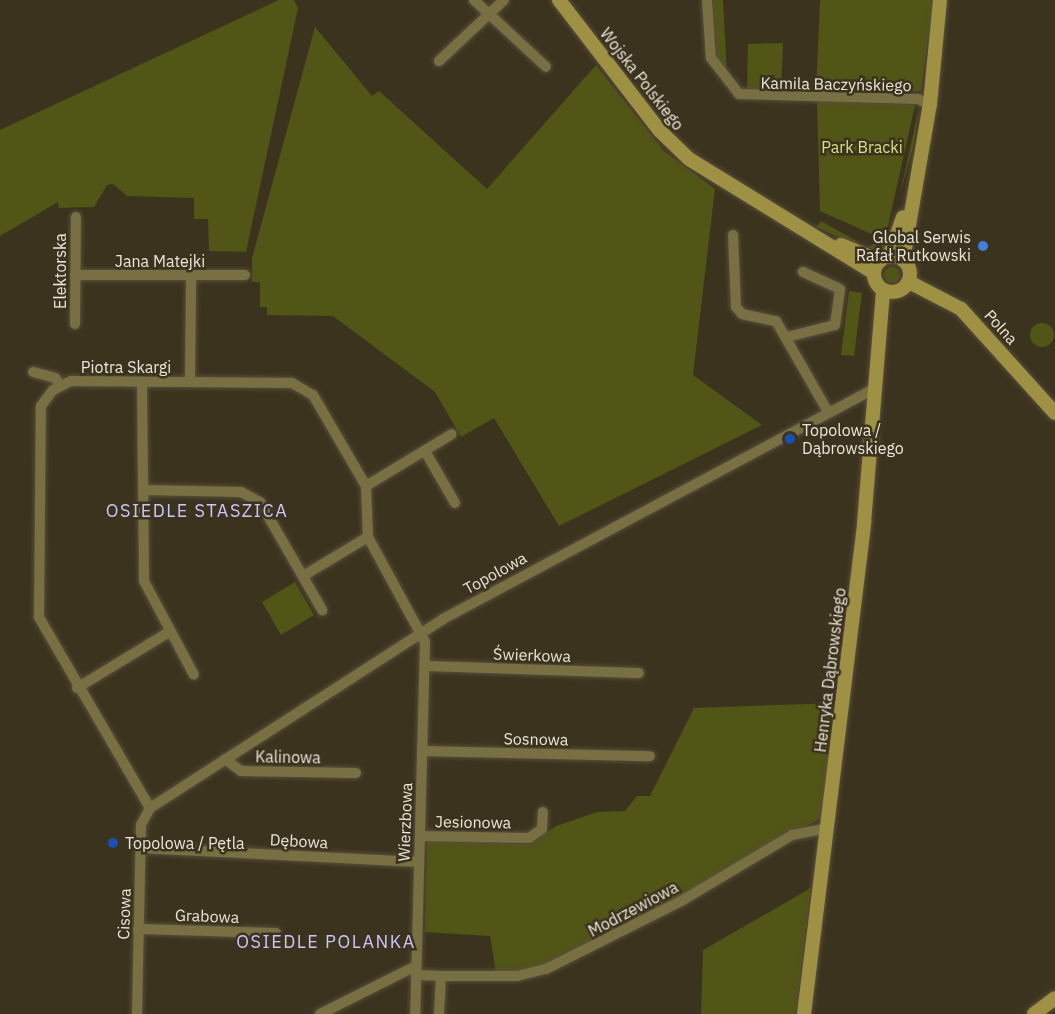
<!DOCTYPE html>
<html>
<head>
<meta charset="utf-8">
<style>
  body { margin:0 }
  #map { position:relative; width:1055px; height:1014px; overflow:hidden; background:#3c331e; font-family:"IBM Plex Sans",sans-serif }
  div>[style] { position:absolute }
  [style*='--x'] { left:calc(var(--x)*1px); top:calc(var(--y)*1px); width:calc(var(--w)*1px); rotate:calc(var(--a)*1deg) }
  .green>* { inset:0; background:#515516 }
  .round { border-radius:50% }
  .roads { filter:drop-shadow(0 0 2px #584f3c) drop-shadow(0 0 2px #584f3c) }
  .street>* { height:10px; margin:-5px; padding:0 5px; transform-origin:5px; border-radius:5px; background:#787042 }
  .secondary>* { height:14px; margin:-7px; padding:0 7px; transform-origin:7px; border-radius:7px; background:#9e9144 }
  .secondary>.ring { margin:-7px; padding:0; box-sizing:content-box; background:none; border:14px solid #9e9144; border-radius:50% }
  .dots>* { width:16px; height:16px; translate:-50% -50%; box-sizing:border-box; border:3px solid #3c331e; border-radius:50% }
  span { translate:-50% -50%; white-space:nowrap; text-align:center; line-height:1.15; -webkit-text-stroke:5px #3c331e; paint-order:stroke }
  .street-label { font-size:16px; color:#ebe5d8 }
  .park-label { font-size:16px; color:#d8e083 }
  .poi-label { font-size:16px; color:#ebe5d8 }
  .right { translate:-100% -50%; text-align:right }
  .left { translate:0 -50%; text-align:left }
  .neighbourhood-label { font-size:18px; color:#cdc4fd; letter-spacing:1.5px }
</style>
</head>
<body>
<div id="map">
  <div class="green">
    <i style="clip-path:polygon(279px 0,294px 0,298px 8px,246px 252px,209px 251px,208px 219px,194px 219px,194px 198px,127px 196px,113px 184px,107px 185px,94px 207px,59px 208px,58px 202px,0 236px,0 130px)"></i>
    <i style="clip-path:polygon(713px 0,723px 0,727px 76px,738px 88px,726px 77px,717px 60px)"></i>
    <i style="clip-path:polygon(820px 0,933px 0,921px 91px,816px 91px)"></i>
    <i style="clip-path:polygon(315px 27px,372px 96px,379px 91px,487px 189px,596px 65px,664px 151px,715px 189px,693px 375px,762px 425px,559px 526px,494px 418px,461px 437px,435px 392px,333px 316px,267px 315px,267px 307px,260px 307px,260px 282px,252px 282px,252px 258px)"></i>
    <i style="clip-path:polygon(783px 43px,781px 93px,747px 93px,748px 44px)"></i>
    <i style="clip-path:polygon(817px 101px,915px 105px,888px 226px,876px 236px,820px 211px)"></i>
    <i style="clip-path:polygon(919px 108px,914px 144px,900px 194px)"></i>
    <i style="clip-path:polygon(821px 221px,858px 242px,856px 245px,816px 227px)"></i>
    <i style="clip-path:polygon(889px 234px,893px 235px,884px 251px,865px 249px)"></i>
    <i class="round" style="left:884px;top:267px;width:16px;height:16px"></i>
    <i style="clip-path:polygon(849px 291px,862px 293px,854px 356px,841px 355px)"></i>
    <i class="round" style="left:1030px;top:323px;width:24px;height:24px"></i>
    <i style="clip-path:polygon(295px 582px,314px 615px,281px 635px,262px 602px)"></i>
    <i style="clip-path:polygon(837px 703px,821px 818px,678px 899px,549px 963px,508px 973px,496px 972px,490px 936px,425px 932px,427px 840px,530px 844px,556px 826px,597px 812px,625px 811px,637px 796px,650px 796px,694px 708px)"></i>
    <i style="clip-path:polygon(811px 888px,796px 1014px,701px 1014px,703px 950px)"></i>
  </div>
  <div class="roads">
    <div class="street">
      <i style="--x:474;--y:0;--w:98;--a:42.9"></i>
      <i style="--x:707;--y:0;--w:58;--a:86.1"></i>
      <i style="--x:711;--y:58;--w:46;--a:52.1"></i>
      <i style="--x:739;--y:94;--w:179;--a:1.6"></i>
      <i style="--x:918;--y:99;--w:13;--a:23"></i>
      <i style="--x:439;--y:61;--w:89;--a:-43.2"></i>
      <i style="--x:733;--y:235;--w:72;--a:87.6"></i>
      <i style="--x:736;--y:307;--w:9;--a:49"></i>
      <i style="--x:742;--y:314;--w:35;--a:12"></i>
      <i style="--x:776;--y:321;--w:103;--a:60.2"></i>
      <i style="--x:75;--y:275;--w:170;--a:0"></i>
      <i style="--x:75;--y:324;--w:107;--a:-89.5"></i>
      <i style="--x:787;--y:337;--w:49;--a:-14"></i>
      <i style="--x:835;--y:325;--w:36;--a:-82"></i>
      <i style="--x:840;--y:289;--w:41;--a:-155.3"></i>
      <i style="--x:33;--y:372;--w:23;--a:15"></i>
      <i style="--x:55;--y:378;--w:9;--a:54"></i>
      <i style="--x:190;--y:381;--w:104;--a:-89.4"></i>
      <i style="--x:142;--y:383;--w:198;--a:89.4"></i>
      <i style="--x:144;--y:581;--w:106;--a:62"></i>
      <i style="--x:425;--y:451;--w:60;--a:60"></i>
      <i style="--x:366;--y:486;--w:100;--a:-31.2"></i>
      <i style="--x:144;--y:490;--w:97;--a:1.2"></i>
      <i style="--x:241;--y:492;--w:21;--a:28"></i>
      <i style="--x:260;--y:502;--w:125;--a:60.1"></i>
      <i style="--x:303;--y:576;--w:76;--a:-31"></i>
      <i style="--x:425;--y:666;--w:214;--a:1.9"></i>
      <i style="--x:77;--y:688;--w:108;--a:-31.3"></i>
      <i style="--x:422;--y:751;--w:228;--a:1.3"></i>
      <i style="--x:225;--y:759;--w:20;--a:37"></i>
      <i style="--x:241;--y:771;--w:115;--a:1"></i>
      <i style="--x:150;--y:808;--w:221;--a:-120.2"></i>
      <i style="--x:39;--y:617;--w:211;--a:-89.5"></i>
      <i style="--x:41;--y:406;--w:20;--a:-53"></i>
      <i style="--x:53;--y:390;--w:20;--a:-27"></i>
      <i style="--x:71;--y:381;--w:221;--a:0.5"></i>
      <i style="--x:292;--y:383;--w:24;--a:30"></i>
      <i style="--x:313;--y:395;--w:105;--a:59.8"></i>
      <i style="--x:366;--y:486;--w:51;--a:87.8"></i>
      <i style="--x:368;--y:537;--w:119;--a:61.5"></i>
      <i style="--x:425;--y:642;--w:372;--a:91.5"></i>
      <i style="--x:420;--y:836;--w:109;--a:1.1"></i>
      <i style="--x:529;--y:838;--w:16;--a:-35"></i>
      <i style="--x:542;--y:829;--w:17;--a:-87"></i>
      <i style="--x:141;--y:848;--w:278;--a:2.9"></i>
      <i style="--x:138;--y:929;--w:138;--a:1.7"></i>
      <i style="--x:416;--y:975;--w:25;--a:2"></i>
      <i style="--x:441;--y:976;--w:38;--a:93"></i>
      <i style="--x:441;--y:976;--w:76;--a:0"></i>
      <i style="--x:517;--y:976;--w:30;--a:-14"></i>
      <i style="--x:546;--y:969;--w:153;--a:-26.7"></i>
      <i style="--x:683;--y:900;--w:127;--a:-30.8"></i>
      <i style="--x:792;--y:835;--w:36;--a:-11"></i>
      <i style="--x:137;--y:1014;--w:189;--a:-88.8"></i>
      <i style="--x:141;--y:825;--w:19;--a:-62"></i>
      <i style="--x:150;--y:808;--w:349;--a:-32.8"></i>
      <i style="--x:443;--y:619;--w:492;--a:-28.1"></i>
      <i style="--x:320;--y:1014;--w:107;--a:-26.6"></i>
    </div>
    <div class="secondary">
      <i style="--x:559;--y:0;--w:165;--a:52.4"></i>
      <i style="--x:660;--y:131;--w:40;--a:44"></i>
      <i style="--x:689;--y:159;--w:217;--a:31.6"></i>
      <i style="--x:841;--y:245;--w:42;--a:22.3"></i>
      <i class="ring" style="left:874px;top:256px;width:22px;height:22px"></i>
      <i style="--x:889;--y:257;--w:42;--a:-70.7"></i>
      <i style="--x:903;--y:260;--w:158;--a:-80.2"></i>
      <i style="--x:930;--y:104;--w:104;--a:-84.5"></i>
      <i style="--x:909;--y:282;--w:59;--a:27.4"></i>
      <i style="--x:961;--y:309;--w:140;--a:47.9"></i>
      <i style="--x:804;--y:1014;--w:495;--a:-83"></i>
      <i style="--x:864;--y:523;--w:234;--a:-85.3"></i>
      <i style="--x:1034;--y:1014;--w:26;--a:-37"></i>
    </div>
  </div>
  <div class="dots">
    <i style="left:983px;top:246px;background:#3f7fe0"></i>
    <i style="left:790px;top:439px;background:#1a4fb4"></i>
    <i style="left:113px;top:843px;background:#1a4fb4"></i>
  </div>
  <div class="street-label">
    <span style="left:642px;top:79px;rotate:52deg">Wojska Polskiego</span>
    <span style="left:836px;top:84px;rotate:1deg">Kamila Baczyńskiego</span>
    <span style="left:160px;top:261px">Jana Matejki</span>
    <span style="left:60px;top:271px;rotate:-90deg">Elektorska</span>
    <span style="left:1001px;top:327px;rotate:48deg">Polna</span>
    <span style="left:126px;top:367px">Piotra Skargi</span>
    <span style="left:495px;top:573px;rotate:-29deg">Topolowa</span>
    <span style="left:532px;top:655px;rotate:2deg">Świerkowa</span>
    <span style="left:830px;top:670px;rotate:-83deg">Henryka Dąbrowskiego</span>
    <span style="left:536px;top:739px;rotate:1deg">Sosnowa</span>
    <span style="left:288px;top:757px;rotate:1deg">Kalinowa</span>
    <span style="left:405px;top:822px;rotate:-88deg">Wierzbowa</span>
    <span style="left:473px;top:822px;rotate:1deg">Jesionowa</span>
    <span style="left:299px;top:841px;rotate:3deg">Dębowa</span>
    <span style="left:633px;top:909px;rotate:-28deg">Modrzewiowa</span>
    <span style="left:124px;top:914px;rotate:-88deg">Cisowa</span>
    <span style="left:207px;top:916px;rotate:2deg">Grabowa</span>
  </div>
  <div class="park-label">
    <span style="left:862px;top:147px">Park Bracki</span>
  </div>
  <div class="poi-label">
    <span class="right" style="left:971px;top:246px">Global Serwis<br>Rafał Rutkowski</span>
    <span class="left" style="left:802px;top:439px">Topolowa /<br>Dąbrowskiego</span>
    <span class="left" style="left:125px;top:843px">Topolowa / Pętla</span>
  </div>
  <div class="neighbourhood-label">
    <span style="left:197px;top:511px">OSIEDLE STASZICA</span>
    <span style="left:326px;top:942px">OSIEDLE POLANKA</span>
  </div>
</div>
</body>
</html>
